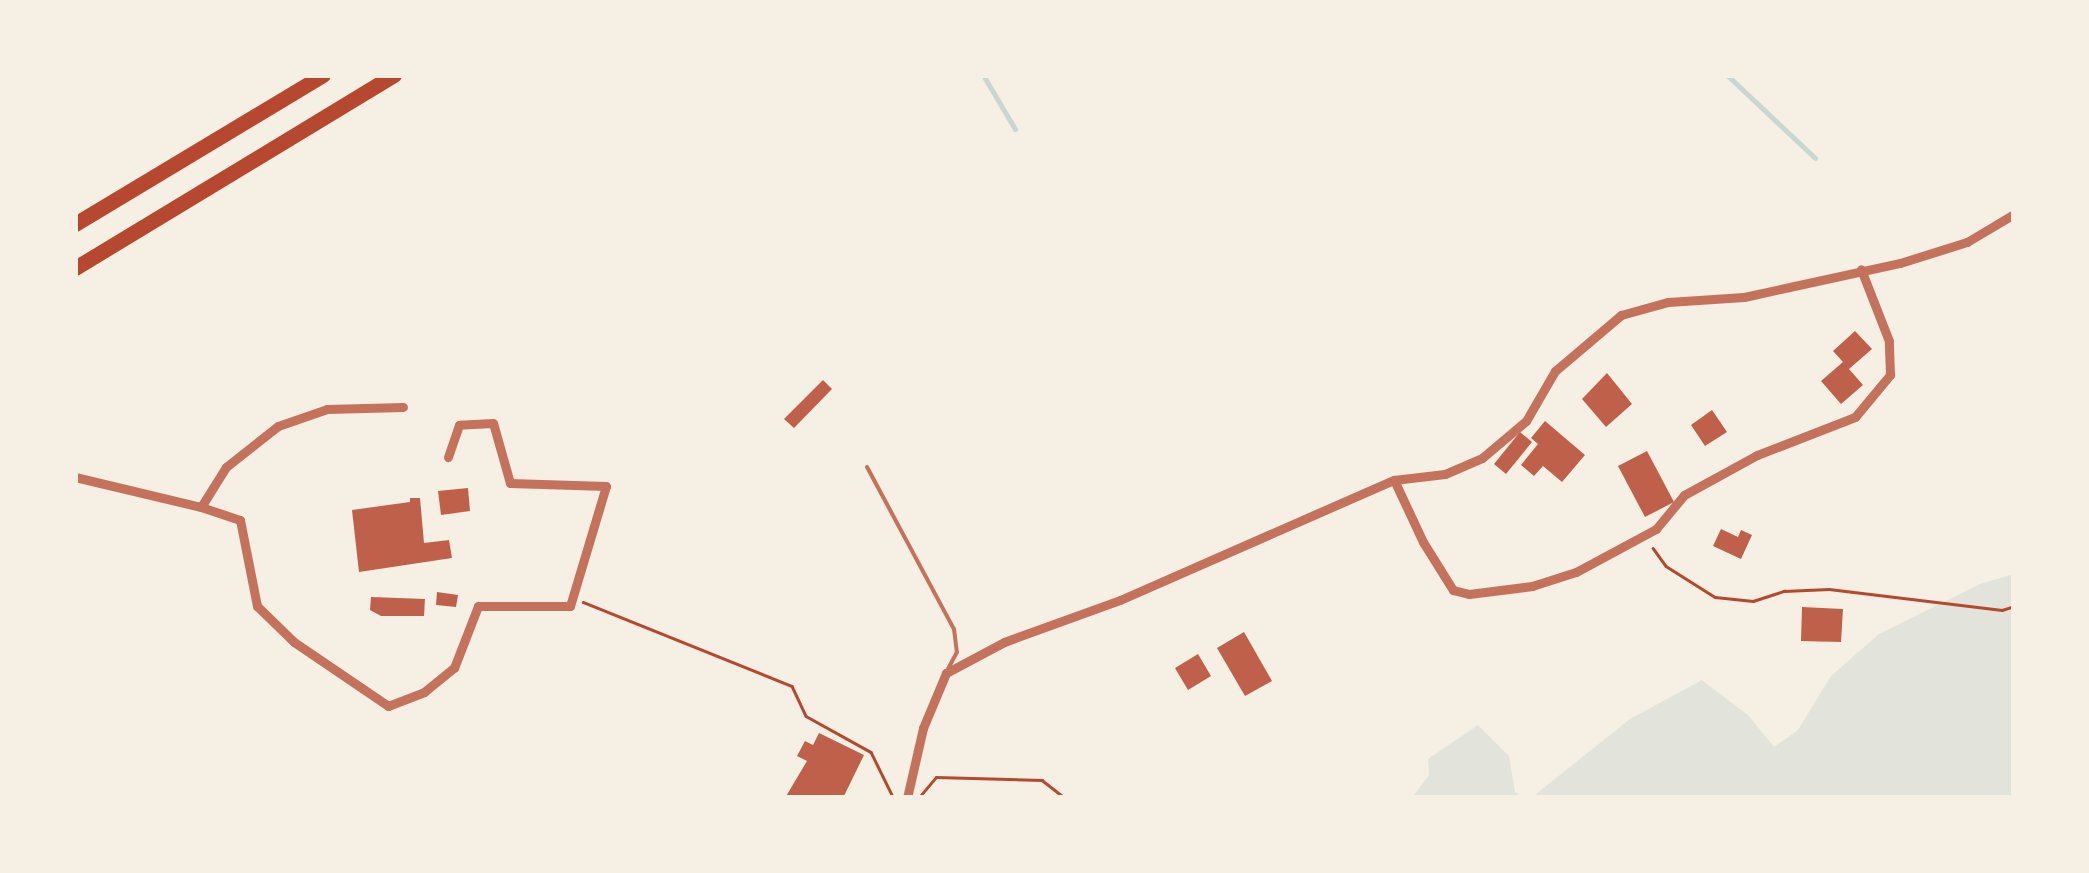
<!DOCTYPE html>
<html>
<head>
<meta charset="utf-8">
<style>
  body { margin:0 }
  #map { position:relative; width:2089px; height:873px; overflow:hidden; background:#f6efe4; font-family:"Playfair Display",serif }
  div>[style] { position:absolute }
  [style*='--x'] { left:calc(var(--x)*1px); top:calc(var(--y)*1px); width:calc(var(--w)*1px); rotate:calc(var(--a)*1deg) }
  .green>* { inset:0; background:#e2e4dc }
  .stream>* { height:5px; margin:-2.5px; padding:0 2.5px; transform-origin:2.5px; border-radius:2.5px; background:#c9d6d2 }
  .building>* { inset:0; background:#bf614a }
  .path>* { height:2.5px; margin:-1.25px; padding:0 1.25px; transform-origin:1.25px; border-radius:1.25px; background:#b5482f }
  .service>* { height:4px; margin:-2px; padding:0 2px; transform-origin:2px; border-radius:2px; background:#c5725c }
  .minor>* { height:9px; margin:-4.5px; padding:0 4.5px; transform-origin:4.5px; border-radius:4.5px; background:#c5725c }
  .motorway>* { height:15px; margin:-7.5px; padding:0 7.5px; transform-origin:7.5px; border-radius:7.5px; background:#b5482f }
  span { translate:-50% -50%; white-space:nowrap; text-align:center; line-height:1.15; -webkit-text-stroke:10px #f6efe4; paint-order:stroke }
  .frame { position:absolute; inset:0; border:78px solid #f6efe4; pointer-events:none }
</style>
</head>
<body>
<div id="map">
  <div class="green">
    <i style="clip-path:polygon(2014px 574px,2014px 798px,1531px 798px,1630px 719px,1702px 680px,1749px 716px,1774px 747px,1798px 730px,1831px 676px,1879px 634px,1980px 584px)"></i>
    <i style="clip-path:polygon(1478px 725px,1509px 756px,1515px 792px,1524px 798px,1412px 798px,1429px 775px,1428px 759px)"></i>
  </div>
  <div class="stream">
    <i style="--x:983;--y:75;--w:63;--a:59.3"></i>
    <i style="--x:1727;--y:75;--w:121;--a:43.3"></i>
  </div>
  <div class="building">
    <i style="clip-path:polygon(1855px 331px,1872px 349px,1849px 369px,1863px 385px,1841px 404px,1821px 381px,1843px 362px,1833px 351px)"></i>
    <i style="clip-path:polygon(1607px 373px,1632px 404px,1606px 427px,1582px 399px)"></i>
    <i style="clip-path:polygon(823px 380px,832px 389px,794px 428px,784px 419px)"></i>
    <i style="clip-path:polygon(1712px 410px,1727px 432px,1705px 446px,1691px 425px)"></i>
    <i style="clip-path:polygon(1545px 421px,1585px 455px,1562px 482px,1543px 466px,1534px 476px,1521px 465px,1538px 444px,1531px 438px)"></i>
    <i style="clip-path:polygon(1520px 432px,1532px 442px,1506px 474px,1494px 464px)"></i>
    <i style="clip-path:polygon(1647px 451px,1674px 502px,1645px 517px,1618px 466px)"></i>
    <i style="clip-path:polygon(468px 488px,470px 511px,441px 515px,438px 491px)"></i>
    <i style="clip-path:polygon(410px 498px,420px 498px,424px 543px,449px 540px,452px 558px,359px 572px,352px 510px,410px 502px)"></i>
    <i style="clip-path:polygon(1721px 529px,1738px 537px,1741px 530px,1752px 535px,1741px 559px,1713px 546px)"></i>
    <i style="clip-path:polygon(437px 592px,458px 595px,456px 607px,436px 605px)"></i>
    <i style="clip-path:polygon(371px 597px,425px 599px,424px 616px,381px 616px,370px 610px)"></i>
    <i style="clip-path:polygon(1802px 607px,1843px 609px,1841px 642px,1801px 641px)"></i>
    <i style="clip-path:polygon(1244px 632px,1272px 681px,1245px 696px,1217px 648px)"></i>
    <i style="clip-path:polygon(1198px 654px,1211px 676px,1188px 690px,1175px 668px)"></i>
    <i style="clip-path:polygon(819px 733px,864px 755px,843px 798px,785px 798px,807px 761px,797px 756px,805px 741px,813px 745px)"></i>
  </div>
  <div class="path">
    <i style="--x:1653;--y:548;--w:22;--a:54"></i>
    <i style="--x:1666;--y:566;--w:58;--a:32.3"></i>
    <i style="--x:1715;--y:597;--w:38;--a:6"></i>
    <i style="--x:1753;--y:601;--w:33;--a:-18"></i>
    <i style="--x:1784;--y:591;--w:45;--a:-2.5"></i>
    <i style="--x:1829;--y:589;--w:174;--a:6.9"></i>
    <i style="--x:2002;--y:610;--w:13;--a:-18"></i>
    <i style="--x:583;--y:602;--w:225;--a:21.9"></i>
    <i style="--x:792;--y:686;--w:33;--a:65"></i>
    <i style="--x:806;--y:716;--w:74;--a:29"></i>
    <i style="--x:871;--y:752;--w:50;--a:63.9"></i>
    <i style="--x:921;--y:795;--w:23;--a:-50"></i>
    <i style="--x:936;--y:777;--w:106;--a:1.6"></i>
    <i style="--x:1042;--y:780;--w:29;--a:38"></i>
  </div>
  <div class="service">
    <i style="--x:867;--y:467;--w:184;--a:61.8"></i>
    <i style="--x:954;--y:629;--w:23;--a:83"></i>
    <i style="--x:957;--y:652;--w:19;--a:118"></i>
  </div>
  <div class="minor">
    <i style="--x:75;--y:477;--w:130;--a:13.4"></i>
    <i style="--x:201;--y:507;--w:47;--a:-58"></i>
    <i style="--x:226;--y:467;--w:66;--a:-38.3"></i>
    <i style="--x:278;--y:426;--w:52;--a:-19.1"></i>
    <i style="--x:327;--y:409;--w:76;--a:-1.5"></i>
    <i style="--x:1394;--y:480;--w:68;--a:64.9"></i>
    <i style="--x:1423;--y:542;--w:57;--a:58"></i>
    <i style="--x:1453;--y:590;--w:16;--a:14"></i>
    <i style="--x:1469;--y:594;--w:64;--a:-7.2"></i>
    <i style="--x:1532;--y:586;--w:46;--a:-17.7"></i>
    <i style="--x:1576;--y:572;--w:91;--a:-28.3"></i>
    <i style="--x:1656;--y:529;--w:44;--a:-50.5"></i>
    <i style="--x:1684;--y:495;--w:83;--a:-28.7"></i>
    <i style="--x:1757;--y:455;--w:105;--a:-21.2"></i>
    <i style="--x:1855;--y:417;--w:55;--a:-50.2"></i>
    <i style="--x:1890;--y:375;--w:34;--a:-92"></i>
    <i style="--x:1889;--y:341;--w:77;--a:-111.3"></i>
    <i style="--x:201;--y:507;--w:41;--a:18.4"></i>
    <i style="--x:240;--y:520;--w:88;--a:78.8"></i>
    <i style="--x:257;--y:606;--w:52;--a:44.2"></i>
    <i style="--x:294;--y:642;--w:114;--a:34.2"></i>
    <i style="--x:388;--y:706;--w:39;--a:-21"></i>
    <i style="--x:424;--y:692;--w:38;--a:-39"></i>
    <i style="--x:454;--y:668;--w:66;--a:-68.8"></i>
    <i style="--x:478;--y:606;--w:92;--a:0"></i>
    <i style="--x:570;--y:606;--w:125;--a:-73.3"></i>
    <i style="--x:606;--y:486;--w:96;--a:-178.2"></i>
    <i style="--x:510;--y:483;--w:62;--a:-105.8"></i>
    <i style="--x:493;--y:423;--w:34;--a:177"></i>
    <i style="--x:459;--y:425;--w:34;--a:109"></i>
    <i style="--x:907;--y:798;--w:72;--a:-77.1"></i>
    <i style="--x:923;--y:728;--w:60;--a:-67.3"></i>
    <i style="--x:946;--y:673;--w:66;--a:-28.1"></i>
    <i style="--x:1004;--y:642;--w:123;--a:-19.9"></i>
    <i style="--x:1120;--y:600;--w:299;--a:-23.7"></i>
    <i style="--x:1394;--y:480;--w:51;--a:-6.7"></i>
    <i style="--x:1445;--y:474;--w:40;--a:-23.4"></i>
    <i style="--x:1482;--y:458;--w:57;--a:-40.1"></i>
    <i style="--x:1526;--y:421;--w:58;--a:-59.9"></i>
    <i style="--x:1555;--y:371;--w:87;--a:-40.3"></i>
    <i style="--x:1621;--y:315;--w:49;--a:-15.5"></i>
    <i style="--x:1668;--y:302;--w:76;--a:-3.8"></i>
    <i style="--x:1744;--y:297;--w:160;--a:-12.3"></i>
    <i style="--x:1900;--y:263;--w:70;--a:-17.4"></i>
    <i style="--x:1967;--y:242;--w:55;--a:-30.8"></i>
  </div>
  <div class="motorway">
    <i style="--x:75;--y:224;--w:289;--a:-31"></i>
    <i style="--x:75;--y:268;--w:373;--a:-31.2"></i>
  </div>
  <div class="frame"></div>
</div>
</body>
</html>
